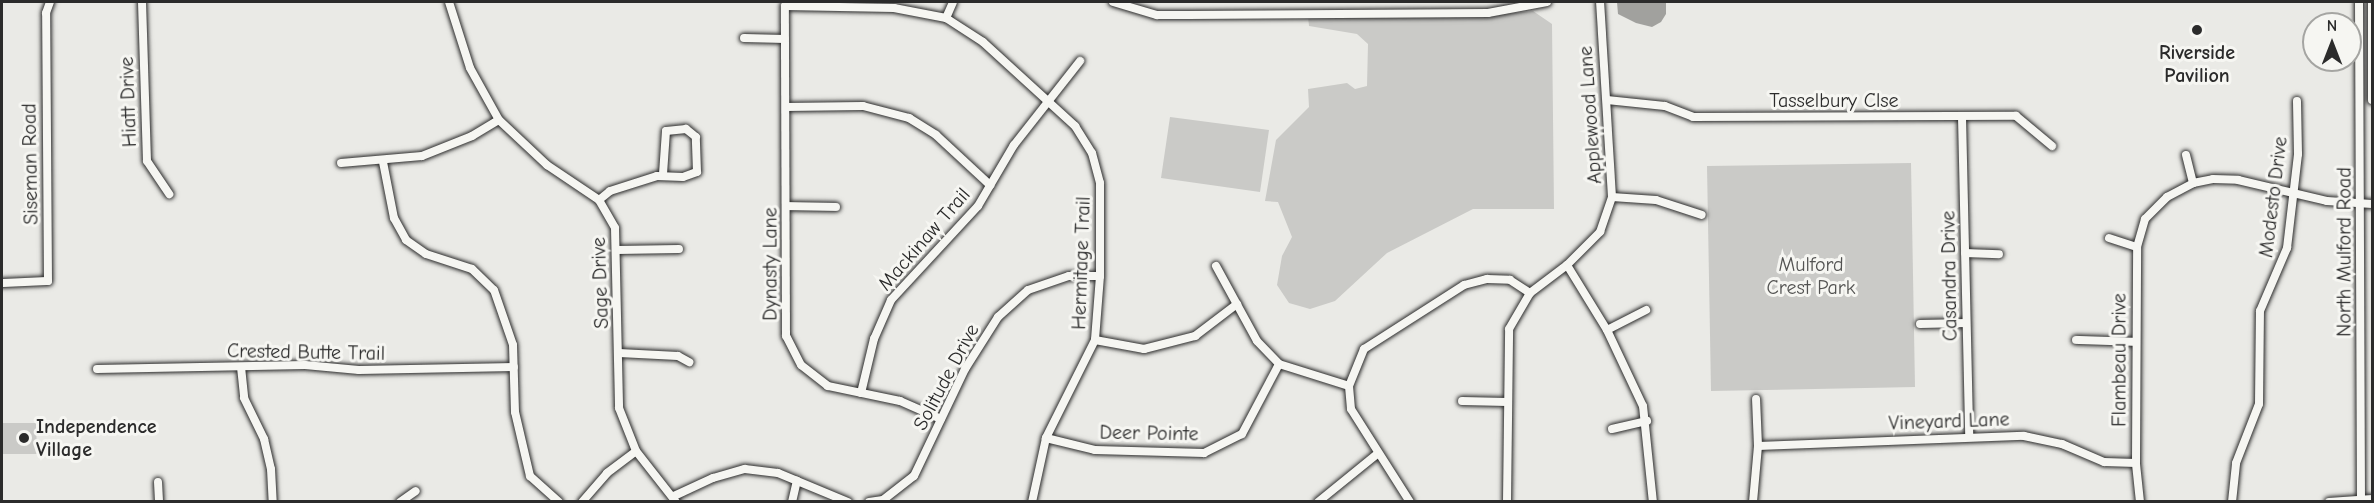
<!DOCTYPE html>
<html>
<head>
<meta charset="utf-8">
<style>
  body { margin:0 }
  #map { position:relative; width:2374px; height:503px; overflow:hidden; background:#eaeae6; font-family:"Comic Neue",sans-serif }
  div>[style] { position:absolute }
  [style*='--x'] { left:calc(var(--x)*1px); top:calc(var(--y)*1px); width:calc(var(--w)*1px); rotate:calc(var(--a)*1deg) }
  .green>* { inset:0; background:#cacac7 }
  .water>* { inset:0; background:#a1a19e }
  .roads { filter:drop-shadow(0 0 2px #2b2b2b) drop-shadow(0 0 2px #2b2b2b) }
  .minor>* { height:8px; margin:-4px; padding:0 4px; transform-origin:4px; border-radius:4px; background:#f6f6f2 }
  .dots>* { width:16px; height:16px; translate:-50% -50%; box-sizing:border-box; border:3px solid #f6f6f2; border-radius:50% }
  span { translate:-50% -50%; white-space:nowrap; text-align:center; line-height:1.15; -webkit-text-stroke:6px #f6f6f2; paint-order:stroke }
  .poi-label { font-size:20px; color:#2b2b2b; font-weight:700 }
  .left { translate:0 -50%; text-align:left }
  .street-label { font-size:20px; color:#2b2b2b }
  .park-label { font-size:20px; color:#535352 }
  .frame { position:absolute; inset:0; border:3px solid #2b2b2b; pointer-events:none }
  .north { position:absolute; left:2302px; top:12px; width:60px; height:60px; box-sizing:border-box; background:#f6f6f2; border:2px solid #a5a5a2; border-radius:50%; rotate:0deg; font-size:16px; font-weight:700; line-height:24px; text-align:center; color:#2b2b2b }
  .north::after { content:''; display:block; margin:auto; width:21px; height:27px; background:#2b2b2b; clip-path:polygon(50% 0,100% 100%,50% 72%,0 100%) }
</style>
</head>
<body>
<div id="map">
  <div class="green">
    <i style="clip-path:polygon(1533px 11px,1552px 24px,1554px 209px,1473px 209px,1387px 253px,1335px 301px,1310px 309px,1289px 303px,1277px 285px,1282px 256px,1292px 237px,1278px 202px,1265px 201px,1276px 140px,1309px 107px,1308px 89px,1347px 83px,1355px 89px,1367px 86px,1368px 44px,1357px 34px,1309px 26px,1308px 17px,1475px 17px)"></i>
    <i style="clip-path:polygon(1170px 117px,1269px 130px,1260px 192px,1161px 178px)"></i>
    <i style="clip-path:polygon(1911px 163px,1915px 387px,1711px 391px,1707px 166px)"></i>
    <i style="clip-path:polygon(2px 423px,36px 423px,37px 454px,2px 454px)"></i>
  </div>
  <div class="water">
    <i style="clip-path:polygon(1617px 2px,1666px 2px,1666px 14px,1661px 22px,1652px 27px,1636px 23px,1618px 14px)"></i>
  </div>
  <div class="roads">
    <div class="minor">
      <i style="--x:142;--y:2;--w:159;--a:88.2"></i>
      <i style="--x:147;--y:161;--w:40;--a:56"></i>
      <i style="--x:449;--y:2;--w:69;--a:72.3"></i>
      <i style="--x:470;--y:68;--w:60;--a:60.9"></i>
      <i style="--x:499;--y:120;--w:66;--a:43.2"></i>
      <i style="--x:547;--y:165;--w:63;--a:33.9"></i>
      <i style="--x:599;--y:200;--w:32;--a:60"></i>
      <i style="--x:615;--y:228;--w:180;--a:88.7"></i>
      <i style="--x:619;--y:408;--w:46;--a:68.4"></i>
      <i style="--x:636;--y:451;--w:65;--a:51.9"></i>
      <i style="--x:1113;--y:2;--w:46;--a:16.5"></i>
      <i style="--x:1157;--y:15;--w:31;--a:0"></i>
      <i style="--x:1188;--y:15;--w:300;--a:-0.4"></i>
      <i style="--x:1488;--y:13;--w:60;--a:-10.6"></i>
      <i style="--x:2359;--y:2;--w:500;--a:89.77"></i>
      <i style="--x:2372;--y:2;--w:98;--a:90"></i>
      <i style="--x:946;--y:18;--w:17;--a:-66"></i>
      <i style="--x:744;--y:38;--w:41;--a:1.4"></i>
      <i style="--x:1607;--y:100;--w:58;--a:5.9"></i>
      <i style="--x:1665;--y:106;--w:30;--a:21"></i>
      <i style="--x:1693;--y:117;--w:323;--a:-0.2"></i>
      <i style="--x:2016;--y:116;--w:47;--a:39.8"></i>
      <i style="--x:786;--y:107;--w:77;--a:-0.7"></i>
      <i style="--x:863;--y:106;--w:48;--a:14.6"></i>
      <i style="--x:909;--y:118;--w:32;--a:32"></i>
      <i style="--x:936;--y:135;--w:74;--a:42.8"></i>
      <i style="--x:1962;--y:117;--w:318;--a:88.7"></i>
      <i style="--x:2186;--y:155;--w:29;--a:76"></i>
      <i style="--x:383;--y:162;--w:57;--a:78.9"></i>
      <i style="--x:394;--y:218;--w:25;--a:61"></i>
      <i style="--x:406;--y:240;--w:24;--a:35"></i>
      <i style="--x:426;--y:254;--w:48;--a:18.1"></i>
      <i style="--x:472;--y:269;--w:30;--a:44"></i>
      <i style="--x:494;--y:290;--w:58;--a:70.9"></i>
      <i style="--x:513;--y:345;--w:67;--a:88.3"></i>
      <i style="--x:515;--y:412;--w:66;--a:76.8"></i>
      <i style="--x:530;--y:476;--w:39;--a:42"></i>
      <i style="--x:341;--y:163;--w:81;--a:-4.9"></i>
      <i style="--x:422;--y:156;--w:54;--a:-21.8"></i>
      <i style="--x:472;--y:136;--w:31;--a:-31"></i>
      <i style="--x:1612;--y:197;--w:44;--a:3.9"></i>
      <i style="--x:1656;--y:200;--w:48;--a:18.1"></i>
      <i style="--x:599;--y:200;--w:14;--a:-39"></i>
      <i style="--x:610;--y:191;--w:49;--a:-17.7"></i>
      <i style="--x:657;--y:176;--w:26;--a:2"></i>
      <i style="--x:683;--y:177;--w:15;--a:-20"></i>
      <i style="--x:697;--y:172;--w:35;--a:-92"></i>
      <i style="--x:696;--y:137;--w:13;--a:-141"></i>
      <i style="--x:686;--y:129;--w:20;--a:174"></i>
      <i style="--x:666;--y:131;--w:43;--a:94"></i>
      <i style="--x:787;--y:206;--w:49;--a:1.2"></i>
      <i style="--x:2109;--y:238;--w:29;--a:18"></i>
      <i style="--x:617;--y:250;--w:62;--a:-0.9"></i>
      <i style="--x:1965;--y:253;--w:34;--a:2"></i>
      <i style="--x:1567;--y:265;--w:76;--a:58.4"></i>
      <i style="--x:1607;--y:330;--w:84;--a:64.7"></i>
      <i style="--x:1643;--y:406;--w:97;--a:84.1"></i>
      <i style="--x:1216;--y:266;--w:85;--a:61.3"></i>
      <i style="--x:1257;--y:341;--w:32;--a:46"></i>
      <i style="--x:1279;--y:364;--w:73;--a:17.4"></i>
      <i style="--x:2;--y:283;--w:46;--a:-2.5"></i>
      <i style="--x:48;--y:281;--w:268;--a:-90.4"></i>
      <i style="--x:46;--y:13;--w:12;--a:-70"></i>
      <i style="--x:1920;--y:324;--w:46;--a:-1.2"></i>
      <i style="--x:1607;--y:330;--w:44;--a:-27.1"></i>
      <i style="--x:1095;--y:340;--w:50;--a:10.4"></i>
      <i style="--x:1144;--y:349;--w:53;--a:-14.3"></i>
      <i style="--x:1195;--y:336;--w:53;--a:-37.3"></i>
      <i style="--x:2076;--y:340;--w:60;--a:1.9"></i>
      <i style="--x:619;--y:353;--w:59;--a:2.9"></i>
      <i style="--x:678;--y:356;--w:13;--a:29"></i>
      <i style="--x:241;--y:367;--w:31;--a:84"></i>
      <i style="--x:244;--y:398;--w:46;--a:64"></i>
      <i style="--x:264;--y:439;--w:31;--a:77"></i>
      <i style="--x:271;--y:469;--w:33;--a:87"></i>
      <i style="--x:97;--y:369;--w:208;--a:-1.1"></i>
      <i style="--x:305;--y:365;--w:54;--a:5.3"></i>
      <i style="--x:359;--y:370;--w:155;--a:-1.1"></i>
      <i style="--x:861;--y:393;--w:56;--a:-76.5"></i>
      <i style="--x:874;--y:339;--w:43;--a:-66.4"></i>
      <i style="--x:891;--y:300;--w:128;--a:-47.2"></i>
      <i style="--x:978;--y:206;--w:71;--a:-59.5"></i>
      <i style="--x:1014;--y:145;--w:107;--a:-51.8"></i>
      <i style="--x:1462;--y:401;--w:45;--a:1.3"></i>
      <i style="--x:941;--y:419;--w:45;--a:-156.3"></i>
      <i style="--x:900;--y:401;--w:74;--a:-168.2"></i>
      <i style="--x:828;--y:386;--w:34;--a:-142"></i>
      <i style="--x:801;--y:365;--w:33;--a:-117"></i>
      <i style="--x:786;--y:336;--w:330;--a:-90.2"></i>
      <i style="--x:785;--y:6;--w:109;--a:1.1"></i>
      <i style="--x:894;--y:8;--w:53;--a:10.9"></i>
      <i style="--x:946;--y:18;--w:44;--a:33"></i>
      <i style="--x:983;--y:42;--w:125;--a:42.4"></i>
      <i style="--x:1075;--y:126;--w:32;--a:58"></i>
      <i style="--x:1092;--y:153;--w:31;--a:75"></i>
      <i style="--x:1100;--y:183;--w:93;--a:90"></i>
      <i style="--x:1100;--y:276;--w:64;--a:94.5"></i>
      <i style="--x:1095;--y:340;--w:110;--a:116.6"></i>
      <i style="--x:1046;--y:438;--w:66;--a:102.3"></i>
      <i style="--x:1612;--y:429;--w:36;--a:-13"></i>
      <i style="--x:1046;--y:438;--w:50;--a:13.8"></i>
      <i style="--x:1095;--y:450;--w:109;--a:1.6"></i>
      <i style="--x:1204;--y:453;--w:42;--a:-26.6"></i>
      <i style="--x:1242;--y:434;--w:79;--a:-62.1"></i>
      <i style="--x:1758;--y:446;--w:266;--a:-2.2"></i>
      <i style="--x:2024;--y:436;--w:39;--a:12"></i>
      <i style="--x:2062;--y:444;--w:46;--a:23.2"></i>
      <i style="--x:2104;--y:462;--w:32;--a:2"></i>
      <i style="--x:158;--y:482;--w:20;--a:87"></i>
      <i style="--x:674;--y:496;--w:43;--a:-24.8"></i>
      <i style="--x:713;--y:478;--w:33;--a:-16"></i>
      <i style="--x:745;--y:469;--w:33;--a:7"></i>
      <i style="--x:778;--y:473;--w:76;--a:22.5"></i>
      <i style="--x:400;--y:502;--w:19;--a:-35"></i>
      <i style="--x:582;--y:502;--w:38;--a:-49"></i>
      <i style="--x:607;--y:473;--w:36;--a:-37"></i>
      <i style="--x:792;--y:502;--w:22;--a:-77"></i>
      <i style="--x:869;--y:502;--w:14;--a:-8"></i>
      <i style="--x:883;--y:500;--w:39;--a:-38"></i>
      <i style="--x:914;--y:476;--w:119;--a:-64.5"></i>
      <i style="--x:965;--y:369;--w:62;--a:-57.6"></i>
      <i style="--x:998;--y:317;--w:40;--a:-42"></i>
      <i style="--x:1028;--y:290;--w:43;--a:-18.9"></i>
      <i style="--x:1069;--y:276;--w:31;--a:0"></i>
      <i style="--x:1318;--y:502;--w:76;--a:-39.1"></i>
      <i style="--x:1410;--y:502;--w:110;--a:-122.4"></i>
      <i style="--x:1351;--y:409;--w:23;--a:-95"></i>
      <i style="--x:1349;--y:386;--w:40;--a:-68"></i>
      <i style="--x:1364;--y:349;--w:119;--a:-32.6"></i>
      <i style="--x:1464;--y:285;--w:24;--a:-15"></i>
      <i style="--x:1487;--y:279;--w:23;--a:2"></i>
      <i style="--x:1510;--y:280;--w:24;--a:33"></i>
      <i style="--x:1507;--y:502;--w:173;--a:-89.3"></i>
      <i style="--x:1509;--y:329;--w:42;--a:-59.7"></i>
      <i style="--x:1530;--y:293;--w:46;--a:-37.1"></i>
      <i style="--x:1567;--y:265;--w:47;--a:-45"></i>
      <i style="--x:1600;--y:232;--w:37;--a:-71"></i>
      <i style="--x:1612;--y:197;--w:195;--a:-93.5"></i>
      <i style="--x:1753;--y:502;--w:56;--a:-84.9"></i>
      <i style="--x:1758;--y:446;--w:47;--a:-92.4"></i>
      <i style="--x:2140;--y:502;--w:39;--a:-96"></i>
      <i style="--x:2136;--y:463;--w:216;--a:-89.7"></i>
      <i style="--x:2137;--y:247;--w:29;--a:-74"></i>
      <i style="--x:2145;--y:219;--w:31;--a:-45"></i>
      <i style="--x:2167;--y:197;--w:30;--a:-28"></i>
      <i style="--x:2193;--y:183;--w:20;--a:-11"></i>
      <i style="--x:2213;--y:179;--w:25;--a:2"></i>
      <i style="--x:2238;--y:180;--w:91;--a:13.3"></i>
      <i style="--x:2327;--y:201;--w:45;--a:3.8"></i>
      <i style="--x:2232;--y:502;--w:39;--a:-84"></i>
      <i style="--x:2236;--y:463;--w:63;--a:-68.7"></i>
      <i style="--x:2259;--y:404;--w:93;--a:-89.4"></i>
      <i style="--x:2260;--y:311;--w:69;--a:-66.8"></i>
      <i style="--x:2287;--y:248;--w:95;--a:-83.3"></i>
      <i style="--x:2298;--y:154;--w:53;--a:-91.1"></i>
      <i style="--x:2329;--y:502;--w:43;--a:-4"></i>
    </div>
  </div>
  <div class="dots">
    <i style="left:2197px;top:30px;background:#2b2b2b"></i>
    <i style="left:24px;top:438px;background:#2b2b2b"></i>
  </div>
  <div class="poi-label">
    <span style="left:2197px;top:64px">Riverside<br>Pavilion</span>
    <span class="left" style="left:36px;top:438px">Independence<br>Village</span>
  </div>
  <div class="street-label">
    <span style="left:1834px;top:100px">Tasselbury Clse</span>
    <span style="left:128px;top:102px;rotate:-92deg">Hiatt Drive</span>
    <span style="left:1590px;top:115px;rotate:-94deg">Applewood Lane</span>
    <span style="left:30px;top:164px;rotate:-91deg">Siseman Road</span>
    <span style="left:2273px;top:197px;rotate:-83deg">Modesto Drive</span>
    <span style="left:924px;top:239px;rotate:-49deg">Mackinaw Trail</span>
    <span style="left:2344px;top:252px;rotate:-90deg">North Mulford Road</span>
    <span style="left:1081px;top:263px;rotate:-88deg">Hermitage Trail</span>
    <span style="left:770px;top:264px;rotate:-90deg">Dynasty Lane</span>
    <span style="left:1949px;top:276px;rotate:-91deg">Casandra Drive</span>
    <span style="left:600px;top:283px;rotate:-92deg">Sage Drive</span>
    <span style="left:306px;top:352px;rotate:1deg">Crested Butte Trail</span>
    <span style="left:2119px;top:360px;rotate:-90deg">Flambeau Drive</span>
    <span style="left:946px;top:377px;rotate:-62deg">Solitude Drive</span>
    <span style="left:1949px;top:421px;rotate:-2deg">Vineyard Lane</span>
    <span style="left:1149px;top:433px;rotate:1deg">Deer Pointe</span>
  </div>
  <div class="park-label">
    <span style="left:1811px;top:276px">Mulford<br>Crest Park</span>
  </div>
  <div class="frame"></div>
  <div class="north">N</div>
</div>
</body>
</html>
